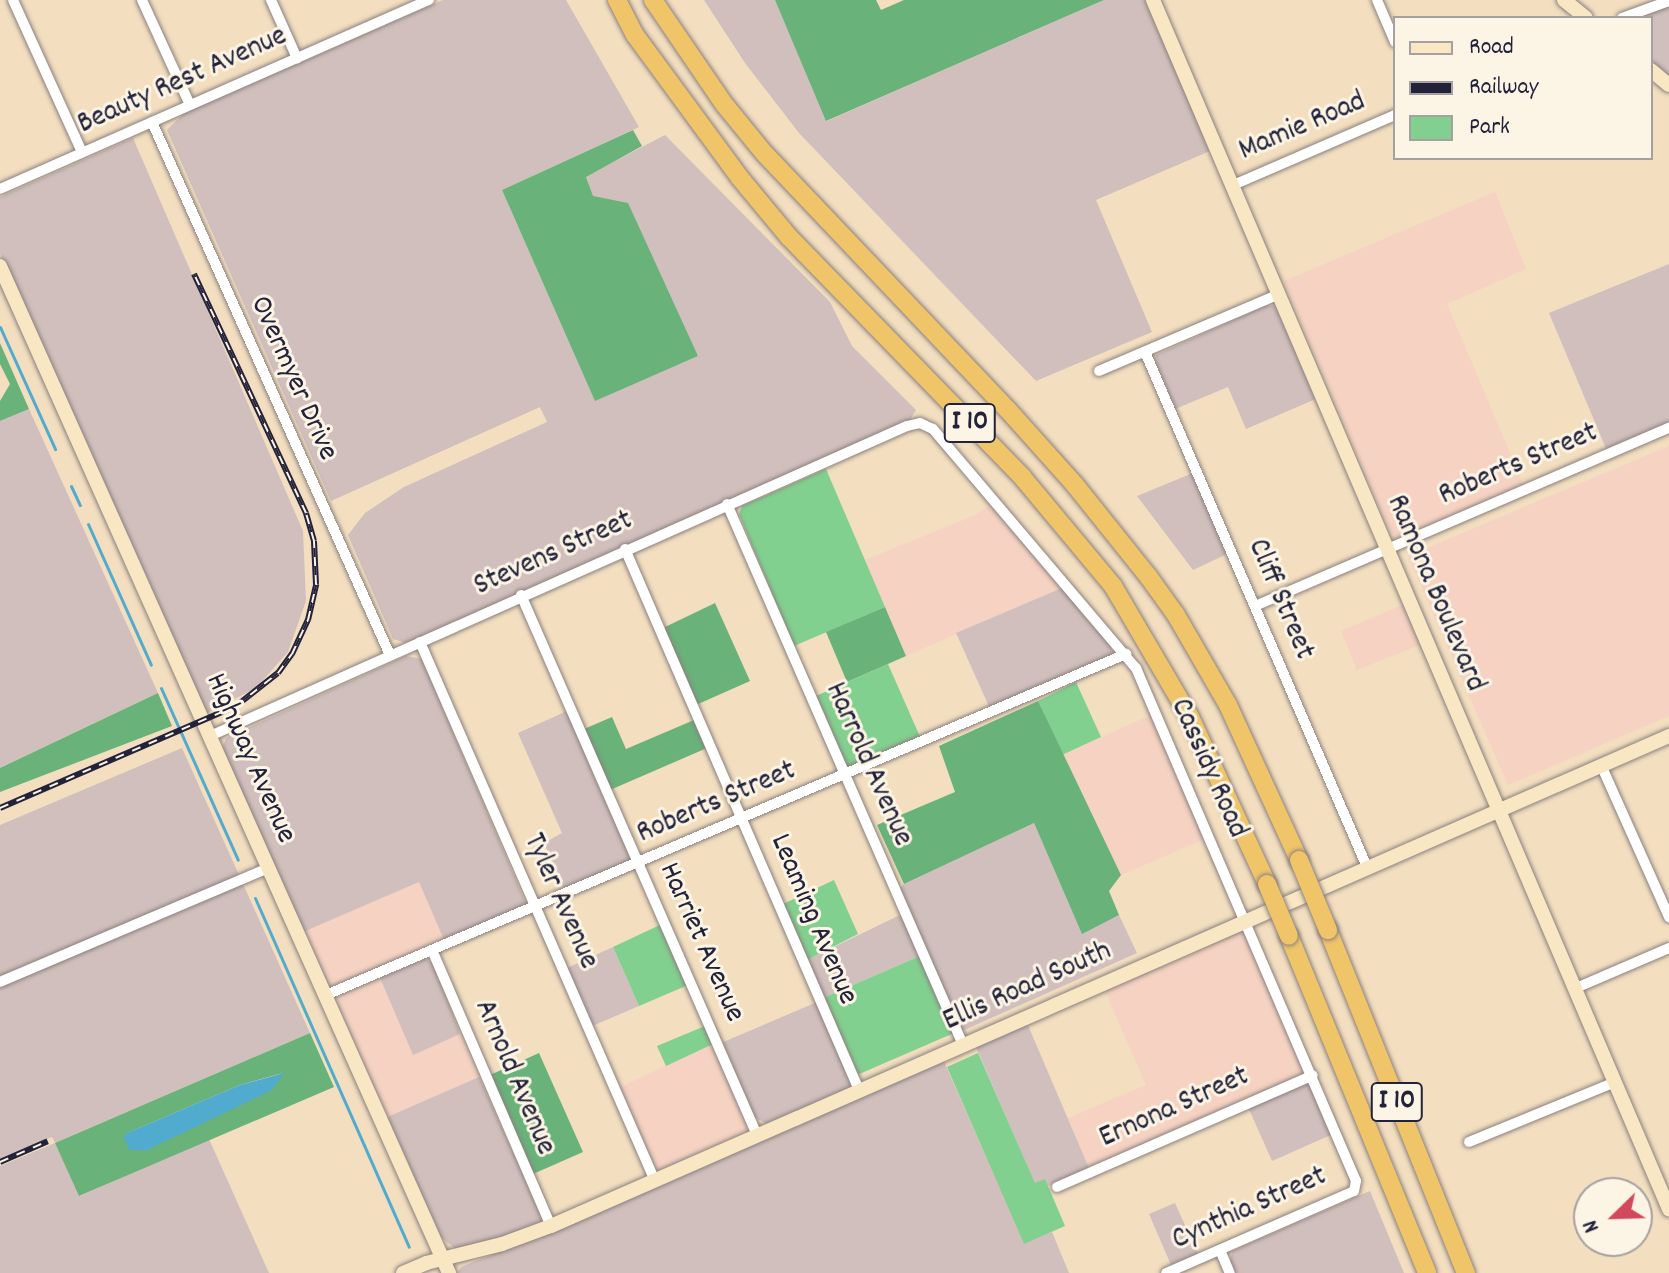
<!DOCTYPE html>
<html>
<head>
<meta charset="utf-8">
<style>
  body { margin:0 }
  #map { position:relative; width:1669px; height:1273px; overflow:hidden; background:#f3dec0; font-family:Dekko,sans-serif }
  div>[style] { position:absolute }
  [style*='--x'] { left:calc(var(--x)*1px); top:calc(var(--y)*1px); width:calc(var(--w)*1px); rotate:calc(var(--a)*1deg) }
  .built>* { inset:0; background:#f5d2c2 }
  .industrial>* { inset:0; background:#d1bfbd }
  .green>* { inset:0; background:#82d08f }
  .forest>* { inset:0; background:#69b27a }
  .water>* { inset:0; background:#50abce }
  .stream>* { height:3px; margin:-1.5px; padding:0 1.5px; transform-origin:1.5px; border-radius:1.5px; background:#50abce }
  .roads { filter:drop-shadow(0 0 2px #8a807e) drop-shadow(0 0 2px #8a807e) }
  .street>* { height:10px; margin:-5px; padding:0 5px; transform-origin:5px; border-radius:5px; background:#fff }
  .secondary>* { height:14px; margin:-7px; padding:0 7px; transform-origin:7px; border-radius:7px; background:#f9e7c3 }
  .highway>* { height:18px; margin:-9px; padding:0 9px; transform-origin:9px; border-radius:9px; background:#f0c469 }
  .rail>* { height:6px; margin-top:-3px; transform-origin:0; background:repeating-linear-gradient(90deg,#fcf5e5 0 9px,#22223b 0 18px); box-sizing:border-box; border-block:2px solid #22223b }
  .bridges { filter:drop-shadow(0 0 2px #8a807e) drop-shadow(0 0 2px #8a807e) }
  .highway-bridge>* { height:18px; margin:-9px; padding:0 9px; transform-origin:9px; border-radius:9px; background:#f0c469 }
  span { translate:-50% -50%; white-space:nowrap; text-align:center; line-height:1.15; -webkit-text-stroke:6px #fcf5e5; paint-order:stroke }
  .shield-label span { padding:2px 6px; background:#fcf5e5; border:2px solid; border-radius:6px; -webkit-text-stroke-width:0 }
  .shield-label { font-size:28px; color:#22223b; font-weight:700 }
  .street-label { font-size:30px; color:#22223b }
  .legend { position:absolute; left:1393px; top:16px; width:260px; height:144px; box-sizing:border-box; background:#fcf5e5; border:2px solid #a5a1a1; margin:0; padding:10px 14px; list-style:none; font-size:24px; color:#22223b }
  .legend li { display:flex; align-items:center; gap:16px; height:40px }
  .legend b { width:40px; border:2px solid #a5a1a1 }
  .north { position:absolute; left:1573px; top:1177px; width:80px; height:80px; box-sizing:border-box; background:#fcf5e5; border:2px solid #a5a1a1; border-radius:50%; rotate:247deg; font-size:22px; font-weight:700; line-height:32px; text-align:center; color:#22223b }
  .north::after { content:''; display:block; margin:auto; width:28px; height:36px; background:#d1495b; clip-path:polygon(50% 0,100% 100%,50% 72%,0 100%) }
</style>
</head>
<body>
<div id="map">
  <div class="built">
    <i style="clip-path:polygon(1495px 192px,1526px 269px,1447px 304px,1524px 486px,1399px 539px,1390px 531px,1284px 281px)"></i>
    <i style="clip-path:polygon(1669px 446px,1669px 716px,1508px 785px,1408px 556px)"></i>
    <i style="clip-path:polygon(987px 506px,993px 507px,1062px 588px,906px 656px,865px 560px,978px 514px)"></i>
    <i style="clip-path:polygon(1405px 604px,1422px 644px,1357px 670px,1341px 631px)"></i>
    <i style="clip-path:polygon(1153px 714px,1207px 838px,1121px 875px,1062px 755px)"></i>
    <i style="clip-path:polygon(419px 882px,444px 940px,335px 987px,326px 982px,303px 932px)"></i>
    <i style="clip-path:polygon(1231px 933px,1242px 933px,1248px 939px,1305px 1068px,1300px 1077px,1089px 1168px,1068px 1118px,1146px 1085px,1104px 989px)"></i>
    <i style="clip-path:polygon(380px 977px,413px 1054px,460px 1034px,479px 1077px,385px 1118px,336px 1006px,340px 996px)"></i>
    <i style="clip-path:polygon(713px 1044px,747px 1124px,744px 1135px,665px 1170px,658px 1169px,650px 1161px,618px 1088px)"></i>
  </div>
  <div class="industrial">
    <i style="clip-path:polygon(443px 0,566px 0,639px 127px,502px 190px,595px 400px,698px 356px,592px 196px,586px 176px,665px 135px,830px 302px,852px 346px,916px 410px,910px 420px,406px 643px,393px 639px,348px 535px,365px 513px,404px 487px,547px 422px,540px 407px,331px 501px,167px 130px,184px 113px)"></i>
    <i style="clip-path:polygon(704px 0,775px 0,827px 121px,1104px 0,1145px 0,1210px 151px,1096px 200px,1152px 332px,1036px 381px,799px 133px,745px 63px)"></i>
    <i style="clip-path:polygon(1669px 5px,1669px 79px,1651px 64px,1651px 18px,1633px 18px)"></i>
    <i style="clip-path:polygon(133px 138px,303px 531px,306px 601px,288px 652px,256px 688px,207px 713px,0 254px,0 197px)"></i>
    <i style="clip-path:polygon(1669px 264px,1669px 424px,1607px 451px,1549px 313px)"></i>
    <i style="clip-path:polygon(1265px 306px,1275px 306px,1281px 312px,1318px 398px,1246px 429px,1228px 387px,1175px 409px,1155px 361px,1156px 355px)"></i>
    <i style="clip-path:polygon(29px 409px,158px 693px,0 768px,0 421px)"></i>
    <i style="clip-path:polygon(1193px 473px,1229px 553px,1193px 570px,1137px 496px)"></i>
    <i style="clip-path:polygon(1062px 588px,1112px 646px,1111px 658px,991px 711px,956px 633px)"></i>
    <i style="clip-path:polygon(406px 656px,422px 659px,526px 904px,522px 909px,444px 940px,419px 882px,303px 932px,222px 749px,226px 738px)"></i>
    <i style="clip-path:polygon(567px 711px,631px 859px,565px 891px,544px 843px,562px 833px,518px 733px)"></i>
    <i style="clip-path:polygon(182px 748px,310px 1033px,55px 1143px,80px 1196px,209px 1139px,269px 1273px,0 1273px,0 1166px,55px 1143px,52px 1137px,0 1160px,0 825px)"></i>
    <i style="clip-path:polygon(1034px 823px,1082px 933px,1119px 915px,1137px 953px,962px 1031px,899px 890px,904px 884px)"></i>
    <i style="clip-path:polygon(902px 914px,920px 956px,823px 998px,807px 960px)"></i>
    <i style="clip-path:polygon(613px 947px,639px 1006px,590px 1027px,565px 969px)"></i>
    <i style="clip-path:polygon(425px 959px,434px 965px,460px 1034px,413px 1055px,380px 978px)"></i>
    <i style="clip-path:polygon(817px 1002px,851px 1081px,850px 1089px,769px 1125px,754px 1117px,721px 1043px)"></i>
    <i style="clip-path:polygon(1027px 1023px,1089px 1168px,1048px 1186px,1044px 1180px,1035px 1184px,975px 1045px)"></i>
    <i style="clip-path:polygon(943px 1059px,1024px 1243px,1052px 1232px,1069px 1273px,457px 1273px,461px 1267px,554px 1230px)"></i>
    <i style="clip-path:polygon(479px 1077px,542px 1217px,540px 1224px,501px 1240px,457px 1250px,441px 1237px,385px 1118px)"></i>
    <i style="clip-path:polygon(1303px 1083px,1312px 1087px,1333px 1134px,1272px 1161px,1248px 1107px)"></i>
    <i style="clip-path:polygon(1370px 1191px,1404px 1273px,1234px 1273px,1230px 1263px,1232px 1251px)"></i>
    <i style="clip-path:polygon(1175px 1203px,1198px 1254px,1171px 1265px,1149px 1214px)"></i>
  </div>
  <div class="green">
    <i style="clip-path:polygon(826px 469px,885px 607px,794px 646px,739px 514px,742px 506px)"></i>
    <i style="clip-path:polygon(888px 664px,921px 739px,855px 770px,844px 764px,816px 696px)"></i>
    <i style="clip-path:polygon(1076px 682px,1101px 737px,1062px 755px,1038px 701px)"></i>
    <i style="clip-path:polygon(834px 880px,858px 934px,807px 960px,783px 904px)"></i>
    <i style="clip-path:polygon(662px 924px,688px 985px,639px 1006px,613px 947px)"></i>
    <i style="clip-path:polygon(920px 956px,954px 1033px,857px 1075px,823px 998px)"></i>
    <i style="clip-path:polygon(705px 1026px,713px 1044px,666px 1066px,657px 1046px)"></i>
    <i style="clip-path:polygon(978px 1053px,1035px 1183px,1045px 1179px,1065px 1226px,1024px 1244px,947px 1067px)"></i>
  </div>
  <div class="forest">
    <i style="clip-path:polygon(775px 0,876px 0,881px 10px,904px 0,1104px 0,826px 121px)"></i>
    <i style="clip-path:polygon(633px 130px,642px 146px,586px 177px,593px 196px,628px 203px,698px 356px,595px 401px,502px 190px)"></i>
    <i style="clip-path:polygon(0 343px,29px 409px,0 421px,0 401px,10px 384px,0 364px)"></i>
    <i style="clip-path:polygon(715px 603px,750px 681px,696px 705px,663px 628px)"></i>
    <i style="clip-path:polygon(885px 607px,906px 656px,847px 682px,826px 632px)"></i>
    <i style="clip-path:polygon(158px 693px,172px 726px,0 792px,0 768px)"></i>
    <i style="clip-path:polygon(1038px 701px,1121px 875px,1109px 891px,1119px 915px,1082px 934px,1034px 823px,904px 884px,877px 825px,955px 792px,939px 746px)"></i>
    <i style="clip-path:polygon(612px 717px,626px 749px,694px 720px,707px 748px,610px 790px,584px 729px)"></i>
    <i style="clip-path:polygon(evenodd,310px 1033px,334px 1087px,79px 1196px,55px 1143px,310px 1033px,283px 1073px,127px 1133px,240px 1085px,283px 1073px)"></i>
    <i style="clip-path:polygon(539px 1053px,583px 1152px,533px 1174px,490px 1075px)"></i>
  </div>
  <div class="water">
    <i style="clip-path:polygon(284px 1073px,272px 1090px,147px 1150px,130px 1150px,124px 1138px,127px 1133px,240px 1085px)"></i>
  </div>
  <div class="stream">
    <i style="--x:0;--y:327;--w:134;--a:65.7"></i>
    <i style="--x:71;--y:486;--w:21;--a:65"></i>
    <i style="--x:88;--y:524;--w:154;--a:65.9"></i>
    <i style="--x:161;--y:688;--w:188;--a:65.9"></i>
    <i style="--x:255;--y:898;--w:381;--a:66.2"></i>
  </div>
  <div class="roads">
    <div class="street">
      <i style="--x:13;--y:0;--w:167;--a:65.6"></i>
      <i style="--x:142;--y:0;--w:115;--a:65.4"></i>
      <i style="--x:271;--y:0;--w:64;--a:65.9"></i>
      <i style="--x:1377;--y:0;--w:46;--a:66.8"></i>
      <i style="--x:1622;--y:18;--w:50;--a:-19.9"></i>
      <i style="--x:152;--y:122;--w:584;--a:65.94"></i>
      <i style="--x:1231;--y:186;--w:179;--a:-23.4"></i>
      <i style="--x:0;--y:189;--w:469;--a:-23.8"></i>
      <i style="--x:1145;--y:352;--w:561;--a:66.68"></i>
      <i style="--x:1099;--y:371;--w:194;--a:-23.1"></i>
      <i style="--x:727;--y:504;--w:590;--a:66.43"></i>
      <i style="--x:625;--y:549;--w:589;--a:66.61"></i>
      <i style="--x:521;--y:595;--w:589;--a:66.39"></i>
      <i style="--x:1255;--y:606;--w:451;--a:-23.3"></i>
      <i style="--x:420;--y:642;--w:588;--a:66.44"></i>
      <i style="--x:210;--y:736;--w:763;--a:-23.98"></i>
      <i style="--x:907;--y:426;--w:13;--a:-13"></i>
      <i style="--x:920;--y:423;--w:14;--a:25"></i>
      <i style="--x:933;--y:429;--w:314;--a:49.7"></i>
      <i style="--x:1136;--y:668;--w:558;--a:66.79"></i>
      <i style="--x:1356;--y:1181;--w:10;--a:101"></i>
      <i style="--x:1354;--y:1191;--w:205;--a:156.4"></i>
      <i style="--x:1601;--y:765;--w:167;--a:65.9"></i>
      <i style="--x:432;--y:950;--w:301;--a:66.7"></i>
      <i style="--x:0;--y:982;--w:292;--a:-23"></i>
      <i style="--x:1576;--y:988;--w:101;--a:-23.3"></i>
      <i style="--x:326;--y:995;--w:870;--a:-23.09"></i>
      <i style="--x:1469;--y:1142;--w:158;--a:-22.3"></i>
      <i style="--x:1057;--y:1187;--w:279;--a:-23.6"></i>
      <i style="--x:1220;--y:1250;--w:25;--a:67"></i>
    </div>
    <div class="secondary">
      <i style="--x:1153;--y:0;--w:1315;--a:66.89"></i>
      <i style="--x:1564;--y:0;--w:28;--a:39"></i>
      <i style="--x:1651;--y:70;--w:23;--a:40"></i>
      <i style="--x:0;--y:266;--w:1103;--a:65.97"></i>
      <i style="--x:403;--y:1273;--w:25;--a:-23"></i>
      <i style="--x:426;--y:1263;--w:78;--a:-14"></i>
      <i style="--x:502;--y:1244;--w:52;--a:-20.2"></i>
      <i style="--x:551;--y:1226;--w:1221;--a:-23.67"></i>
    </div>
    <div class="highway">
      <i style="--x:617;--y:0;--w:39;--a:63"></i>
      <i style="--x:635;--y:35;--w:177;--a:53.7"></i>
      <i style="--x:740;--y:178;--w:77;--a:50.3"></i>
      <i style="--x:789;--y:237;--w:336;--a:45.8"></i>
      <i style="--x:1023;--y:478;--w:141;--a:50.2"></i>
      <i style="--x:1113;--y:586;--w:152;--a:59.6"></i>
      <i style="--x:1190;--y:717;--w:184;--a:65.2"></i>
      <i style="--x:653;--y:0;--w:126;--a:55.7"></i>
      <i style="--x:724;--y:104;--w:63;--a:50.8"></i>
      <i style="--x:764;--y:153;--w:354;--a:46.5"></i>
      <i style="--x:1008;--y:410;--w:101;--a:48.2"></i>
      <i style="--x:1075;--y:485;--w:117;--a:51.3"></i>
      <i style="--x:1148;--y:576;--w:48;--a:54.3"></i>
      <i style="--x:1176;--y:615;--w:104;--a:60"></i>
      <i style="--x:1228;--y:705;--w:170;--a:65.4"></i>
      <i style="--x:1328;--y:930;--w:370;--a:68.1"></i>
      <i style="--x:1289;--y:936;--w:364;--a:67.7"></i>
    </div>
  </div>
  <div class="rail">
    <i style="--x:0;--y:808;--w:257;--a:-23.4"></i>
    <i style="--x:236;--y:706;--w:53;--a:-38.2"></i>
    <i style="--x:278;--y:673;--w:24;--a:-54"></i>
    <i style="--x:292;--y:654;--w:38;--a:-65"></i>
    <i style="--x:308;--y:620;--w:37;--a:-77"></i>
    <i style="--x:316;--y:584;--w:43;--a:-92.7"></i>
    <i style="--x:314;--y:541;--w:29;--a:-106"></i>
    <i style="--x:306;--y:513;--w:264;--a:-115.1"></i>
    <i style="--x:0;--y:1162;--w:52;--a:-23.6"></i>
  </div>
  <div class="bridges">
    <div class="highway-bridge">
      <i style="--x:1299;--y:860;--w:76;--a:67.5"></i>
      <i style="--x:1267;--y:884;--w:56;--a:67.1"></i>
    </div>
  </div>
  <div class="shield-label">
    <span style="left:970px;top:423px">I 10</span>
    <span style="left:1397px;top:1102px">I 10</span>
  </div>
  <div class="street-label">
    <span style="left:183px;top:82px;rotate:-24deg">Beauty Rest Avenue</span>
    <span style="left:1303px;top:128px;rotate:-23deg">Mamie Road</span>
    <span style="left:292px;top:379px;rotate:66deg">Overmyer Drive</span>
    <span style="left:1519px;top:466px;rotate:-23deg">Roberts Street</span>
    <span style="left:554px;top:555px;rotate:-24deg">Stevens Street</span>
    <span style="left:1434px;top:594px;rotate:67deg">Ramona Boulevard</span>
    <span style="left:1279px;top:600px;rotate:67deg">Cliff Street</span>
    <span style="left:249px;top:759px;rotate:66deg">Highway Avenue</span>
    <span style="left:867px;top:765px;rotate:66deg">Harrold Avenue</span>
    <span style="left:1207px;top:769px;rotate:66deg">Cassidy Road</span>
    <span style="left:717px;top:804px;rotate:-23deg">Roberts Street</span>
    <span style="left:559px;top:902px;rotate:66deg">Tyler Avenue</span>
    <span style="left:812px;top:920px;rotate:67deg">Leaming Avenue</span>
    <span style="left:700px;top:943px;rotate:66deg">Harriet Avenue</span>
    <span style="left:1028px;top:988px;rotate:-24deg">Ellis Road South</span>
    <span style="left:513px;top:1078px;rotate:67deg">Arnold Avenue</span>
    <span style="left:1175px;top:1109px;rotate:-24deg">Ernona Street</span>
    <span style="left:1250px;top:1210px;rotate:-24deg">Cynthia Street</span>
  </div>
  <ul class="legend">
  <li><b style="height:10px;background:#f9e7c3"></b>Road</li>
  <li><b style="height:10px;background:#22223b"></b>Railway</li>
  <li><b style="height:22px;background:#82d08f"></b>Park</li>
  </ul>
  <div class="north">N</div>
</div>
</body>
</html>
